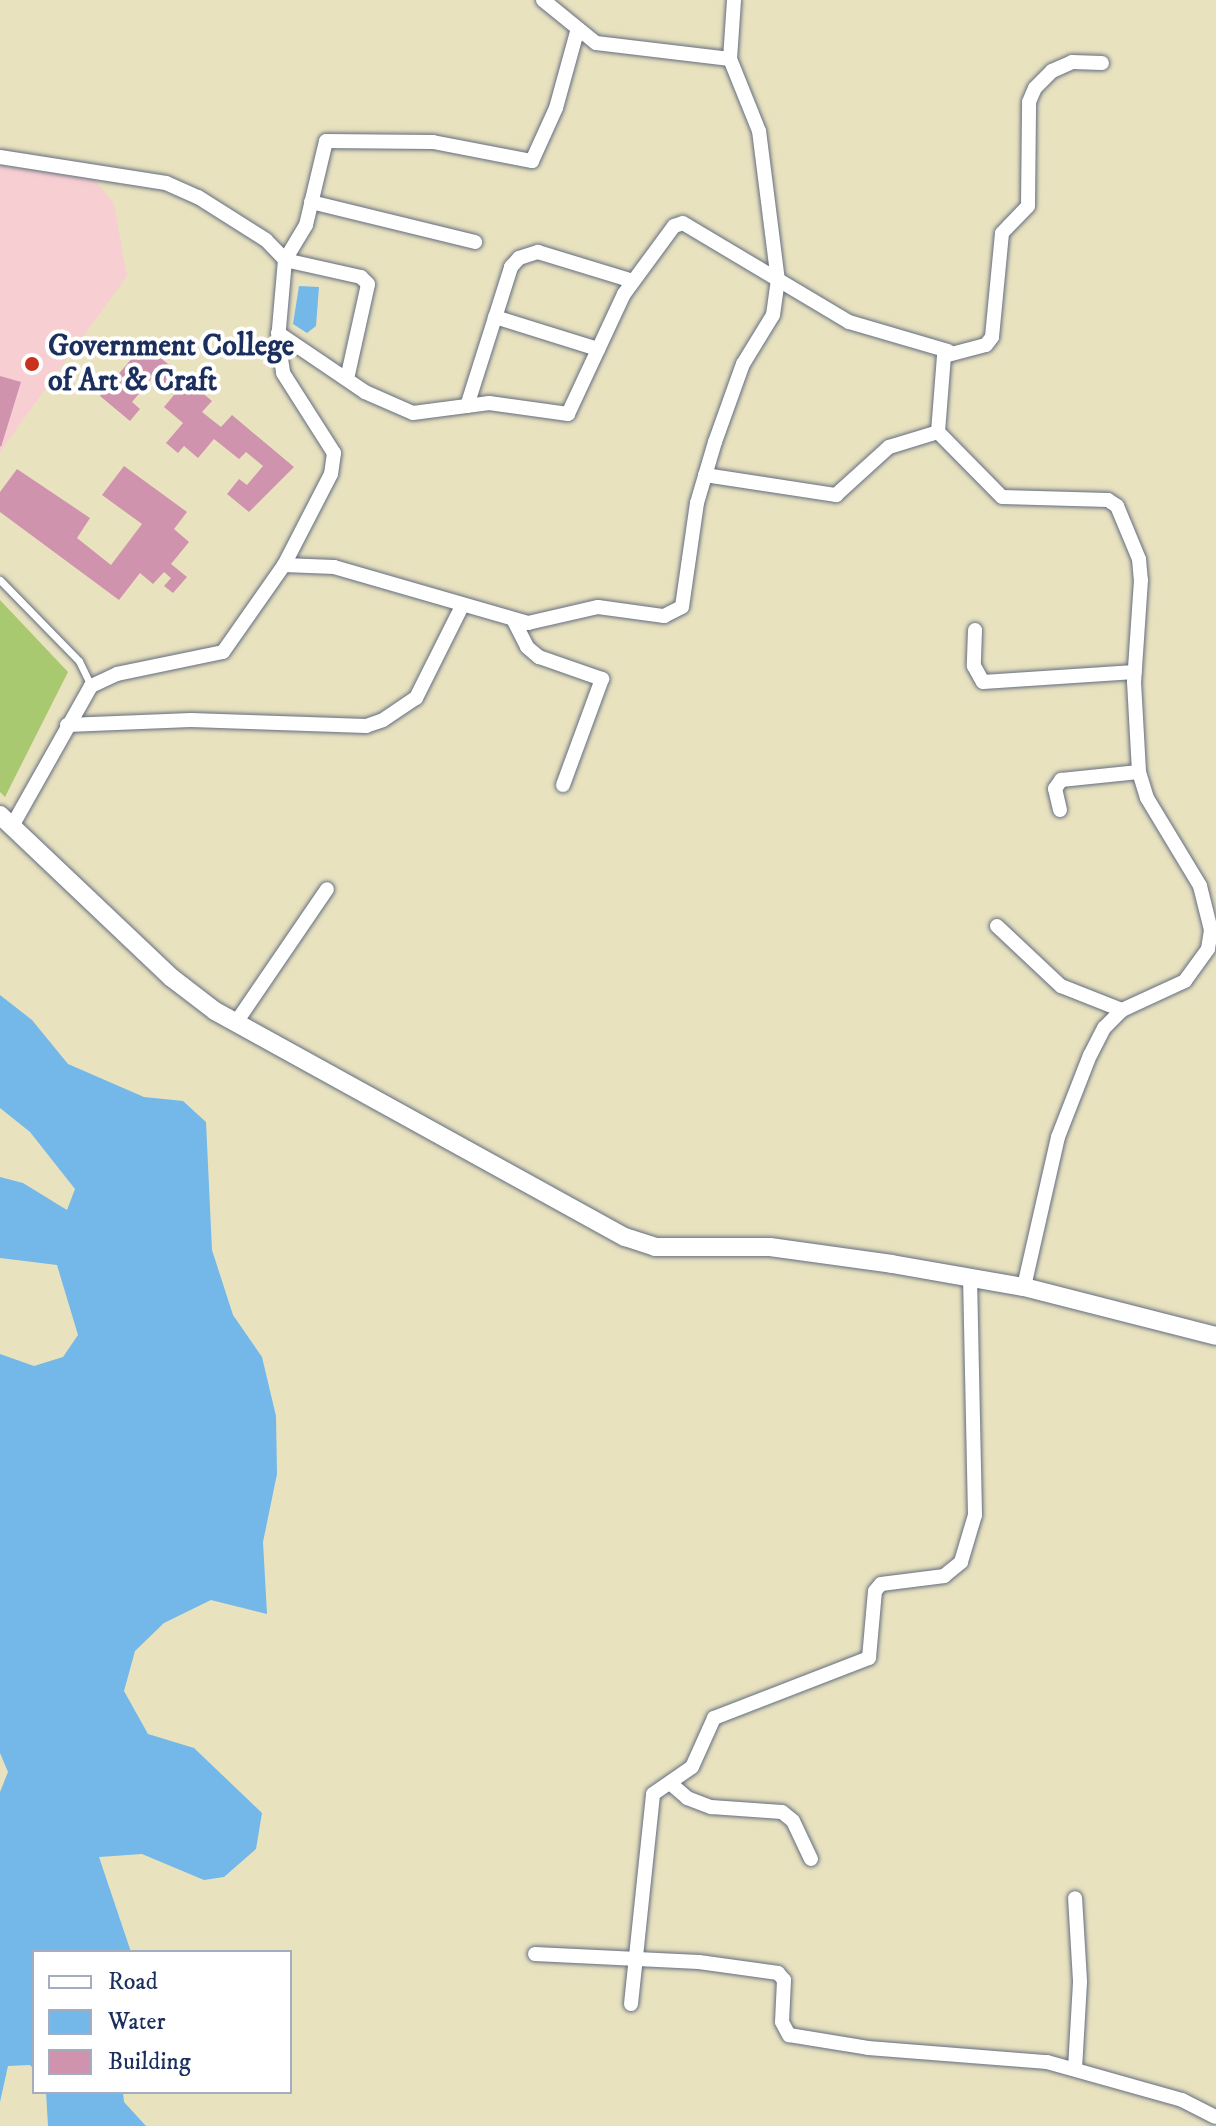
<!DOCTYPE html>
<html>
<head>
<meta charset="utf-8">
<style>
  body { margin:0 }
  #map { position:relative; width:1216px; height:2126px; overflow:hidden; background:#e9e2bf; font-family:"IM FELL DW Pica",serif }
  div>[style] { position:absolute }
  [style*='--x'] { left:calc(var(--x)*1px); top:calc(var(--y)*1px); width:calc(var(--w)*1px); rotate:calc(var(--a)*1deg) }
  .built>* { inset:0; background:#f7cfd2 }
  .green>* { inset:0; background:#a9c971 }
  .water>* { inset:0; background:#73b8e9 }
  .building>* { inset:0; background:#cf93ae }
  .roads { filter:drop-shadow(0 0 2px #636e80) drop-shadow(0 0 2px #636e80) }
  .service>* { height:7px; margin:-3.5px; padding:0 3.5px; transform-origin:3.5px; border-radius:3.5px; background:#fff }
  .minor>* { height:14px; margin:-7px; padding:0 7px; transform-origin:7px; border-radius:7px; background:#fff }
  .tertiary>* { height:18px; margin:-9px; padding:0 9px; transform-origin:9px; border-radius:9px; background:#fff }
  .dots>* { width:22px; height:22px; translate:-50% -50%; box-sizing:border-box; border:4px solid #fff; border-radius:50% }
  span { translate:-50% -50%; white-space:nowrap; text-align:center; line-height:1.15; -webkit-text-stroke:8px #fff; paint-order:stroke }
  .poi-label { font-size:30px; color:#1b2f5e; font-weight:700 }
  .left { translate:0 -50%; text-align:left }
  .legend { position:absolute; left:32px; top:1950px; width:260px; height:144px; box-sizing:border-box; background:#fff; border:2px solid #a4acbf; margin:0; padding:10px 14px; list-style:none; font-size:24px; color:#1b2f5e }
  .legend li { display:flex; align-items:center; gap:16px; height:40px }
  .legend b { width:40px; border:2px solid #a4acbf }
</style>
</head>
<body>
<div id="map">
  <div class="built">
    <i style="clip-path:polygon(0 165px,95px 180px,114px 204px,127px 276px,0 452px)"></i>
  </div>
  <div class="green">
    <i style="clip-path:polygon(0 600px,68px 672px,5px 797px,0 792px)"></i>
  </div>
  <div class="water">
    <i style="clip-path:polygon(299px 286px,319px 287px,316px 326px,307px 333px,293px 324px)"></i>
    <i style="clip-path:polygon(0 995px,32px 1020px,68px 1064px,144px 1097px,183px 1101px,206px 1122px,212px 1250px,233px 1315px,262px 1357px,276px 1416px,277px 1474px,263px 1542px,267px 1614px,211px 1600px,164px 1623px,135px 1651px,124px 1691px,148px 1734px,194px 1748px,262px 1813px,256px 1849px,224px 1877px,204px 1880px,142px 1854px,99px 1857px,131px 1952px,34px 1952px,34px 2069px,30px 2065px,8px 2066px,0 2102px,0 1792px,8px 1772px,0 1753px,0 1354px,34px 1366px,63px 1357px,78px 1335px,57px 1265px,0 1258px,0 1177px,23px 1183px,67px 1210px,75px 1189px,30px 1132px,0 1108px)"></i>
    <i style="clip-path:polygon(46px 2092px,123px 2092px,124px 2102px,146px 2126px,48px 2126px)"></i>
  </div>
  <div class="building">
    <i style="clip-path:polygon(144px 344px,212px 401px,202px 412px,221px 427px,232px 415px,294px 467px,249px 512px,227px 494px,239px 479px,247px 485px,263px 466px,246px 452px,239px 459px,214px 439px,198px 458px,184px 446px,178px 453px,166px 443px,183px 423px,164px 407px,174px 395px,152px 378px,132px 402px,140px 409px,130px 421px,100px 396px)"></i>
    <i style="clip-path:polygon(0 376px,21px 382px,1px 447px,0 446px)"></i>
    <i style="clip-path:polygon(124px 466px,187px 512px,174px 529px,189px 542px,171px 564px,187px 577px,173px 593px,164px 586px,171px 578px,164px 572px,153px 584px,140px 573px,119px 600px,0 512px,0 492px,17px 469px,90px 518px,77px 538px,111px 565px,142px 524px,102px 495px)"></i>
  </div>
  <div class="roads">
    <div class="service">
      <i style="--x:0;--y:580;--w:113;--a:45.7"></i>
      <i style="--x:79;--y:661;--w:28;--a:64"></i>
    </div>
    <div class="minor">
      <i style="--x:543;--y:0;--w:68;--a:39.1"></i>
      <i style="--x:596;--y:43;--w:135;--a:6.8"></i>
      <i style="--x:0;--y:157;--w:168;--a:8.9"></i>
      <i style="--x:166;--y:183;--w:35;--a:24"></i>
      <i style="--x:198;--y:197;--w:80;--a:32.3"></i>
      <i style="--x:266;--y:240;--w:28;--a:46"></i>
      <i style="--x:285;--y:260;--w:80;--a:95"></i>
      <i style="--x:278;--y:340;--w:33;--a:81"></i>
      <i style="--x:283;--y:373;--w:95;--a:57.5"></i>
      <i style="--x:334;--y:453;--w:21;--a:98"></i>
      <i style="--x:331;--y:474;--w:102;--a:117.3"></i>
      <i style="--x:284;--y:565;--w:106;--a:125"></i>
      <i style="--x:223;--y:652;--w:108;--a:168.3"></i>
      <i style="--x:117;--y:674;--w:29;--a:155"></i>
      <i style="--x:91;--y:686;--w:161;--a:119.4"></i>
      <i style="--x:311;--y:202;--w:169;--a:13.7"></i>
      <i style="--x:495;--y:317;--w:108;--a:17.3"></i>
      <i style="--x:278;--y:333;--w:105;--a:34.1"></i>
      <i style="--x:365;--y:392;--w:52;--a:23.6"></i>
      <i style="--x:413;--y:413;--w:77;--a:-7.5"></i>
      <i style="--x:489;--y:403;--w:80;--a:7.9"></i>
      <i style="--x:568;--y:414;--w:132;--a:-65"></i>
      <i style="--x:624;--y:294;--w:84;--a:-53.7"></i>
      <i style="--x:674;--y:226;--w:9;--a:-18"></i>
      <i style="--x:683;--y:223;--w:193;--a:30.8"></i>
      <i style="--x:849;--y:322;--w:103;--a:16.3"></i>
      <i style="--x:347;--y:379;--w:97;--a:-77.5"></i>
      <i style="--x:368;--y:284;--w:10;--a:-135"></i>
      <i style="--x:361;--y:277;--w:78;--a:-167.4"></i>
      <i style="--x:285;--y:260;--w:41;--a:-59"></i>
      <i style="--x:306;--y:225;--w:86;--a:-76.6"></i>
      <i style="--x:326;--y:141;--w:107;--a:0.5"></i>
      <i style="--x:433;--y:142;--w:101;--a:10.9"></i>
      <i style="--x:532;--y:161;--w:58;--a:-65.6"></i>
      <i style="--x:556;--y:108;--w:79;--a:-74.6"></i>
      <i style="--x:467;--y:406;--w:146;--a:-72.4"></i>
      <i style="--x:511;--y:267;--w:12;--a:-48"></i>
      <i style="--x:519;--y:258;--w:20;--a:-18"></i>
      <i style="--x:538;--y:252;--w:99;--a:17"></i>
      <i style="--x:938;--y:432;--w:91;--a:45.4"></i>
      <i style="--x:1002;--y:497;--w:106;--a:1.6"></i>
      <i style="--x:1108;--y:500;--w:11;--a:34"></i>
      <i style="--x:1117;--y:506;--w:57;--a:67.5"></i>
      <i style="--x:1139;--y:559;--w:21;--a:85"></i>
      <i style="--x:1141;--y:580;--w:102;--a:93.9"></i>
      <i style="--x:1134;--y:682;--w:90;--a:86.8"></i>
      <i style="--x:1139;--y:772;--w:27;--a:73"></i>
      <i style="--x:1147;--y:798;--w:103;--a:58.9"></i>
      <i style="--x:1200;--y:886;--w:45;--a:76"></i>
      <i style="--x:1211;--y:930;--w:19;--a:99"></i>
      <i style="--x:1208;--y:949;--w:39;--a:126"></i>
      <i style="--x:1185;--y:981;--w:69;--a:155.3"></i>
      <i style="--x:1122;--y:1010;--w:25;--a:135"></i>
      <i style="--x:1104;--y:1028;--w:30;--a:117"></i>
      <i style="--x:1090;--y:1055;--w:88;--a:111.3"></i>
      <i style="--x:1058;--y:1137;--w:154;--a:102.8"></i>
      <i style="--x:705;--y:475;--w:133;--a:8.7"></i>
      <i style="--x:836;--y:495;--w:72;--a:-42.2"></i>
      <i style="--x:889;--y:447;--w:51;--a:-17"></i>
      <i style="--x:938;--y:432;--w:76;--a:-85.5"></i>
      <i style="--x:944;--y:356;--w:43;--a:-14.7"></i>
      <i style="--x:986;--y:345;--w:10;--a:-53"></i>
      <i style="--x:992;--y:337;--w:104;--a:-84.5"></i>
      <i style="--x:1002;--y:233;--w:37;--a:-46"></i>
      <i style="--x:1028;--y:206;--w:104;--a:-89.4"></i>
      <i style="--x:1029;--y:102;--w:15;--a:-67"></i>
      <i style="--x:1035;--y:88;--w:24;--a:-45"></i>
      <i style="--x:1052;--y:71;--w:22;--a:-24"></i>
      <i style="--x:1072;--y:62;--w:30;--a:2"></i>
      <i style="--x:284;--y:565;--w:50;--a:2.3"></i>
      <i style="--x:334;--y:567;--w:202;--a:16.1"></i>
      <i style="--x:528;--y:623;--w:72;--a:-12.9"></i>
      <i style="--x:598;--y:607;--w:67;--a:7.8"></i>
      <i style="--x:664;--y:616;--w:20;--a:-27"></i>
      <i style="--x:682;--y:607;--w:105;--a:-81.8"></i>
      <i style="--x:697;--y:503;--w:64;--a:-73.6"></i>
      <i style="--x:715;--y:442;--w:83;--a:-70.3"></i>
      <i style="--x:743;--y:364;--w:57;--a:-58.5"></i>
      <i style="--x:773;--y:315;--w:34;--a:-82"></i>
      <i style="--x:778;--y:281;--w:151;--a:-97.2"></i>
      <i style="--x:759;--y:131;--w:78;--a:-111.9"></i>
      <i style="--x:730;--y:59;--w:59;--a:-86.1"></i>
      <i style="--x:514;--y:621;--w:29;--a:63"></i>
      <i style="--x:527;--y:647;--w:16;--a:40"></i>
      <i style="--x:539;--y:657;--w:67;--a:19.2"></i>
      <i style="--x:602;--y:679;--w:113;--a:110.2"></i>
      <i style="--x:975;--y:630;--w:36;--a:92"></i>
      <i style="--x:974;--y:666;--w:18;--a:61"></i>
      <i style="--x:983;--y:682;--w:152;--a:-3.8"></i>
      <i style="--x:67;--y:725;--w:124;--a:-2.3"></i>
      <i style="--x:191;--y:720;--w:175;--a:2"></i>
      <i style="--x:366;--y:726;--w:18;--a:-19"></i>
      <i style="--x:383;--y:720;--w:40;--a:-34"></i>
      <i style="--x:416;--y:698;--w:103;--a:-63.4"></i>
      <i style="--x:1060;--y:810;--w:22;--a:-103"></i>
      <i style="--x:1055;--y:789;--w:11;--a:-56"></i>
      <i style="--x:1061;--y:780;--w:78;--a:-5.9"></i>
      <i style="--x:997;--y:926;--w:88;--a:43.2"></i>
      <i style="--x:1061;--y:986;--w:66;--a:21.5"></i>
      <i style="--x:235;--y:1024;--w:163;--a:-55.7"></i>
      <i style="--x:670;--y:1783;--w:23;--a:41"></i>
      <i style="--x:687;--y:1798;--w:26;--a:21"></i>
      <i style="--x:711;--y:1807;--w:71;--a:4"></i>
      <i style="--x:782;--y:1812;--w:14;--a:39"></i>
      <i style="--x:793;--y:1821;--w:42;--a:64.7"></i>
      <i style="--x:535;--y:1954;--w:164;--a:2.8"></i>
      <i style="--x:699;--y:1962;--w:80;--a:7.9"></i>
      <i style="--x:778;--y:1973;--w:9;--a:49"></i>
      <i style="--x:784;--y:1980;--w:42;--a:92.7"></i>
      <i style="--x:782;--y:2022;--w:15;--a:62"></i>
      <i style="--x:789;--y:2035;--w:80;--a:9.3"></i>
      <i style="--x:868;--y:2048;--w:180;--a:4.5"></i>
      <i style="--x:1047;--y:2062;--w:140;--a:15.7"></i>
      <i style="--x:1182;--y:2100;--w:37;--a:27"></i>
      <i style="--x:631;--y:2004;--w:211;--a:-84"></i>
      <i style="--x:653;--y:1794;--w:47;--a:-34.7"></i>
      <i style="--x:692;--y:1767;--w:54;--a:-65.8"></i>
      <i style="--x:714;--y:1718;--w:166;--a:-21.2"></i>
      <i style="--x:869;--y:1658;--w:67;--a:-84.9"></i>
      <i style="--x:875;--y:1591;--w:9;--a:-49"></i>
      <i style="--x:881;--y:1584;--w:64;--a:-7.2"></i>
      <i style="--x:944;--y:1576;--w:22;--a:-39"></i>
      <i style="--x:961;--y:1562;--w:49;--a:-73.4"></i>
      <i style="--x:975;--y:1515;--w:237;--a:-91.2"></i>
      <i style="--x:1075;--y:2069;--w:88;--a:-86.7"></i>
      <i style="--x:1080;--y:1981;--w:83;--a:-93.4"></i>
    </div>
    <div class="tertiary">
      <i style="--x:0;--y:815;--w:237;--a:43.5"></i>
      <i style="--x:172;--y:978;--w:54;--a:37.5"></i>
      <i style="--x:215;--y:1011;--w:468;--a:28.9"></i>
      <i style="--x:625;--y:1237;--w:32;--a:18"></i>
      <i style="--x:655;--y:1247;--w:115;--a:0"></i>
      <i style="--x:770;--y:1247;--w:123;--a:7.9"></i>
      <i style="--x:892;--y:1264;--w:134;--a:9.9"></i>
      <i style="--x:1024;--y:1287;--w:198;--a:14.3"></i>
    </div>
  </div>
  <div class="dots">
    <i style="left:32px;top:364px;background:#c8321e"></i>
  </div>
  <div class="poi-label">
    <span class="left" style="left:48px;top:364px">Government College<br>of Art &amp; Craft</span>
  </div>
  <ul class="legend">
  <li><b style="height:10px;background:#fff"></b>Road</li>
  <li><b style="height:22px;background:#73b8e9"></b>Water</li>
  <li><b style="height:22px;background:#cf93ae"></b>Building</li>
  </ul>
</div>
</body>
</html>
